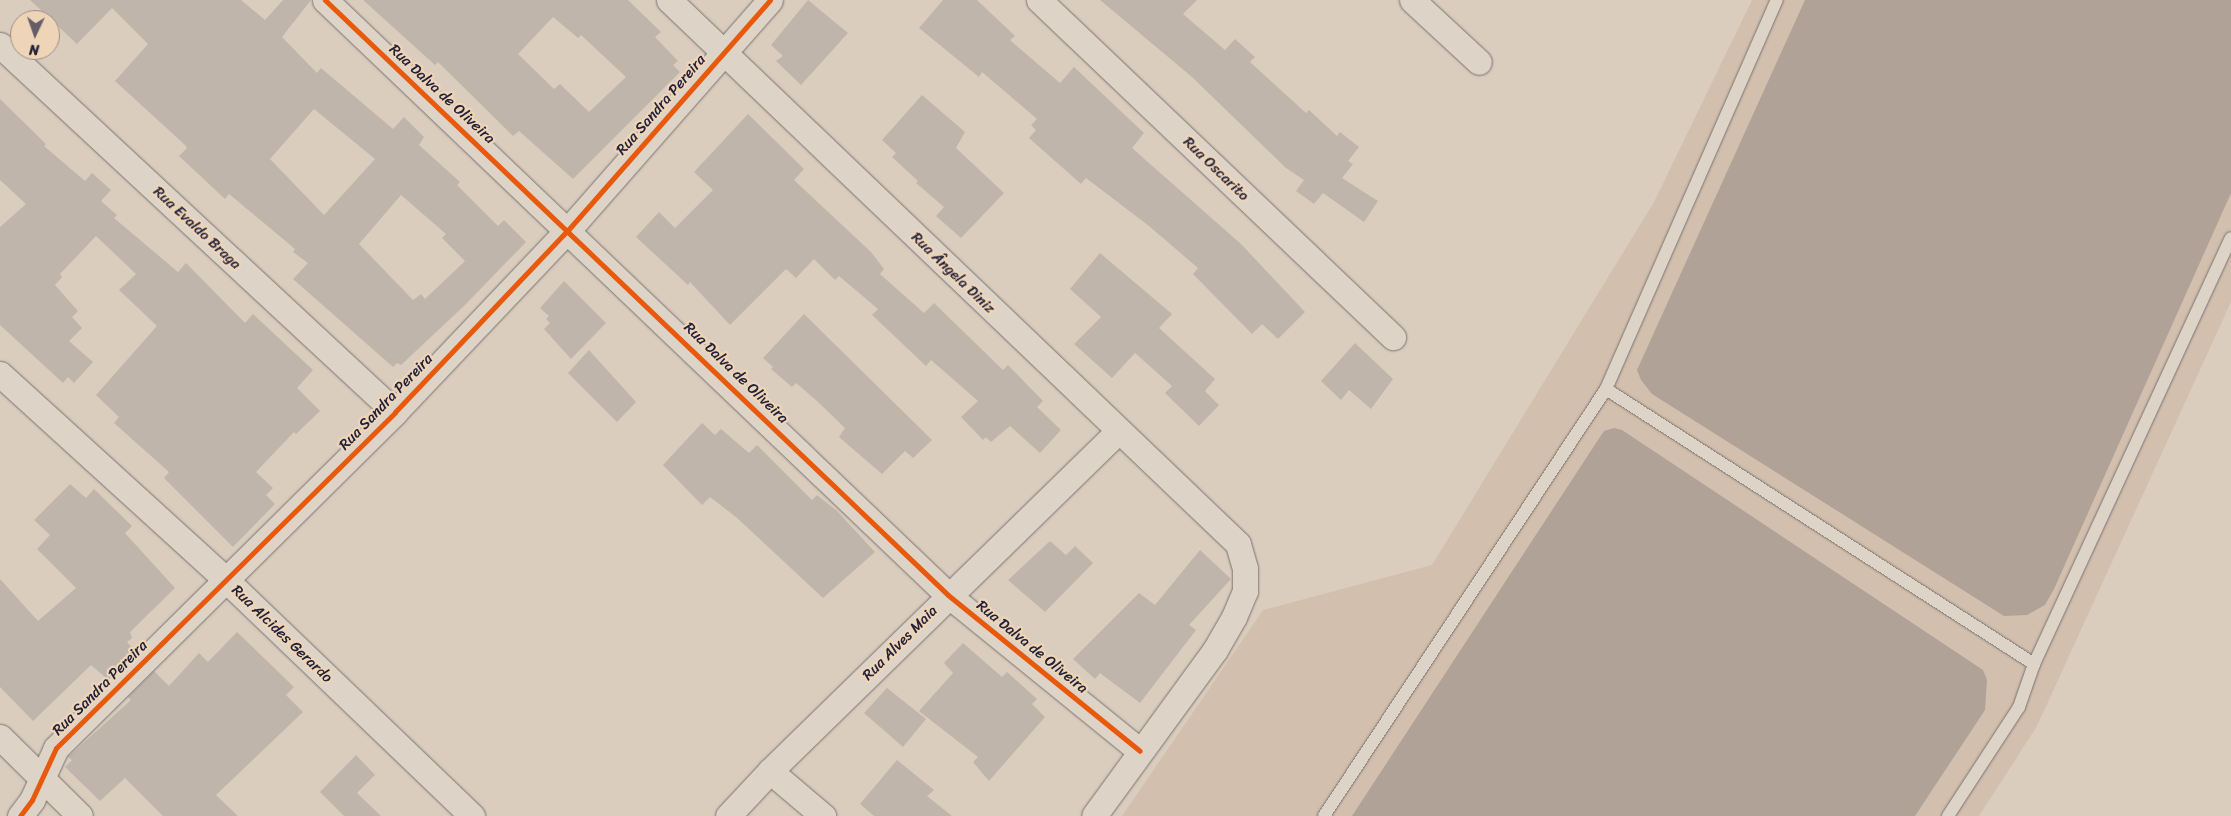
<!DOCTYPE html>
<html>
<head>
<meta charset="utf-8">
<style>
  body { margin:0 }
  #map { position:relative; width:2231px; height:816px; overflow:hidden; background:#dbcdbe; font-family:Sriracha,sans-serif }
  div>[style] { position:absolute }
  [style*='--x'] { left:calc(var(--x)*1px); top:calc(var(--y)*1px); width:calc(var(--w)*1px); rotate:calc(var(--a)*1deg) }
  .built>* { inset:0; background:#d2bfad }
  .water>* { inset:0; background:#b0a297 }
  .building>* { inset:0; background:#bfb5ab }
  .roads { filter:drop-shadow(0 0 1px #7a7372) drop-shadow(0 0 1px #7a7372) }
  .lane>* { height:12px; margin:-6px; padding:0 6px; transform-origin:6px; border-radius:6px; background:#ddd3c7 }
  .street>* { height:25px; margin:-12.5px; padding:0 12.5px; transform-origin:12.5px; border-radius:12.5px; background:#ddd3c7 }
  .cycleway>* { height:5px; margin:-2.5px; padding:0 2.5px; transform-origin:2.5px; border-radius:2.5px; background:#e8590c }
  span { translate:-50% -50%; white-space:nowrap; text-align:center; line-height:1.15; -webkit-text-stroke:4.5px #efd5b7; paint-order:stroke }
  .street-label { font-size:15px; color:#22223b }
  .north { position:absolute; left:10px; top:10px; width:50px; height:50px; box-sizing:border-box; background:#efd5b7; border:1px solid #9d8d85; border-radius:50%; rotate:183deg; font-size:14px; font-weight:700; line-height:20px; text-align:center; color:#22223b }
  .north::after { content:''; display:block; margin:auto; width:18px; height:22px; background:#635e69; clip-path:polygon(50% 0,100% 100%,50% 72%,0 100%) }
</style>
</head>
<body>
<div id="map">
  <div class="built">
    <i style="clip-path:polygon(1752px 0,2231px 0,2231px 302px,2037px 726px,1979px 816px,1122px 816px,1263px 610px,1432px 565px,1654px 202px)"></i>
  </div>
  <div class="water">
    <i style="clip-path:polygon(1805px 0,2231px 0,2231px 193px,2054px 589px,2045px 605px,2027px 615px,2004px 616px,1652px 394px,1641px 380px,1637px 370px)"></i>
    <i style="clip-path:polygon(1614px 428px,1622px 430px,1983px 670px,1987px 680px,1985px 710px,1915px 816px,1352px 816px,1598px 440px,1604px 431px)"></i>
  </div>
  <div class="building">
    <i style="clip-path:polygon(evenodd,30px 0,241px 0,265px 20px,283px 0,311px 0,282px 37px,317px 73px,321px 68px,393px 129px,404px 117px,424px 137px,419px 145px,460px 182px,457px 185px,498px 226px,504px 220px,526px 242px,464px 306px,401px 365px,397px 363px,393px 367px,293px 279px,308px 263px,293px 252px,295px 249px,229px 194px,225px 199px,179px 156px,187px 148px,185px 145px,115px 81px,148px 44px,112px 8px,77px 44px,30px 0,314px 109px,375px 159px,324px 215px,270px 159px,314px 109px,30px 0,401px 195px,446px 234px,442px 238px,465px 261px,425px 299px,421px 294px,413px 300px,359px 244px,401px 195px)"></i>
    <i style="clip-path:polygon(evenodd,363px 0,628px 0,661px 32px,655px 37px,678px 61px,673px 65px,680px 72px,573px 179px,519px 131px,513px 136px,438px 62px,435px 65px,363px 0,553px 17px,578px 38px,581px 35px,626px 77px,589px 112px,560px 84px,554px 89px,518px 54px,553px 17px)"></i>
    <i style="clip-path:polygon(808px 0,848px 33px,801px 85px,776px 61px,783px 56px,771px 45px)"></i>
    <i style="clip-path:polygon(943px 0,977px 0,1015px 36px,1010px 40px,1060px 83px,1074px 67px,1144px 133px,1132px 148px,1241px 244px,1305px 312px,1278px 339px,1262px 324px,1252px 334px,1193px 274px,1198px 268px,1149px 226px,1086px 178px,1081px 184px,1029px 138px,1036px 130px,1031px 125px,1037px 119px,982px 72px,979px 77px,919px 28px)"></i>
    <i style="clip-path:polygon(1100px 0,1197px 0,1183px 14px,1225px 50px,1235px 39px,1255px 57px,1250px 62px,1306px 113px,1309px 110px,1337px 136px,1340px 132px,1359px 147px,1348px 161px,1353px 164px,1342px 178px,1378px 201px,1364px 222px,1323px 193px,1314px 204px,1296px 191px,1304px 180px,1286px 168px,1192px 77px)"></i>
    <i style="clip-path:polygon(922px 95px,965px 132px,956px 148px,1004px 193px,961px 238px,936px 216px,944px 207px,916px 183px,918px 181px,892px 157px,896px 153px,882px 140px)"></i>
    <i style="clip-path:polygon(0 99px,46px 144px,44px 146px,85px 181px,92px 173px,111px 190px,101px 201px,117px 215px,114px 218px,178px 272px,186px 263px,245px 323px,253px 314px,313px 370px,297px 388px,320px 411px,296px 434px,294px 432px,256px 472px,273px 488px,266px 495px,275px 504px,233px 547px,164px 478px,169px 472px,114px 423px,119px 417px,96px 395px,157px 326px,119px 290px,136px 274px,96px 236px,60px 274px,62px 277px,55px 285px,78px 311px,72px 317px,82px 328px,69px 341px,93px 362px,74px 383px,68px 377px,63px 383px,0 325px,0 227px,26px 204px,0 180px)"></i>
    <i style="clip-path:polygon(748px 114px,804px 169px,794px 180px,871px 252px,884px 269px,880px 274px,924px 313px,934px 303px,1003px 370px,1008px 365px,1043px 401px,1037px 407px,1061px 430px,1040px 453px,1010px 426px,991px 442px,986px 437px,983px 440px,961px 417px,978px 401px,931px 360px,926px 366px,872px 315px,878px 309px,839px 276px,835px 280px,814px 259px,796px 278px,786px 269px,730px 325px,690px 282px,688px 285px,636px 237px,659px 212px,675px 228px,713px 190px,694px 172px)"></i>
    <i style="clip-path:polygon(1100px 253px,1172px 314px,1159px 328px,1215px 379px,1205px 391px,1219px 405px,1199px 426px,1165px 393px,1172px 386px,1135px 353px,1112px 378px,1074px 344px,1101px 317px,1070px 289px)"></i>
    <i style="clip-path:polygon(564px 281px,606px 323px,571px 359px,544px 329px,550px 323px,546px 319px,549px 316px,540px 308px)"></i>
    <i style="clip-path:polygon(804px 314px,932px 440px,913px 458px,905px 451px,882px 474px,839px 437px,845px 428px,817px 401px,796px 383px,792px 387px,771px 369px,773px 367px,763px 358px)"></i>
    <i style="clip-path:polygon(1355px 343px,1393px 379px,1371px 409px,1349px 390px,1341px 400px,1321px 381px)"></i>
    <i style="clip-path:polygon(589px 350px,636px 402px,617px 422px,568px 373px)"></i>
    <i style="clip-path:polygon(702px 423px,715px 435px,721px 429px,749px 453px,757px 445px,812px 500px,817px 495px,837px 511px,875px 552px,823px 598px,736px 517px,710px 497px,702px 505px,663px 465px)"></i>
    <i style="clip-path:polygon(70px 484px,86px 498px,94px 489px,132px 526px,125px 533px,175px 588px,130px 632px,132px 638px,127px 642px,134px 650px,106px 678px,91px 665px,33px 721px,0 687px,0 579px,38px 621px,76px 588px,37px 549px,50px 535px,34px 520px)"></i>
    <i style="clip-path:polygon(1050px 541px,1066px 555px,1075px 546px,1093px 563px,1045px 612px,1008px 580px)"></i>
    <i style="clip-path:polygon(1200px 550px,1231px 579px,1189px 625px,1196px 630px,1140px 703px,1100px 673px,1095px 679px,1073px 659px,1139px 593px,1155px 605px)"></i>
    <i style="clip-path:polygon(237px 632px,294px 687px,286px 695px,303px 712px,216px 795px,238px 816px,163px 816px,125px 778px,100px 801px,65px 767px,72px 760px,68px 757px,131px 700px,128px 697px,154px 671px,169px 686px,199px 653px,208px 662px)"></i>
    <i style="clip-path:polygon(963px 643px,1002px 677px,1007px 672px,1037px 699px,1032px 704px,1045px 717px,989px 781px,973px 762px,978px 757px,919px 711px,953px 673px,944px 663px)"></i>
    <i style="clip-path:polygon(887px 688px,926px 719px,903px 747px,864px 713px)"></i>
    <i style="clip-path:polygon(356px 755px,375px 775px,357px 793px,381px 816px,344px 816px,320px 792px)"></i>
    <i style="clip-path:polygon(897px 760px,934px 790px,927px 796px,952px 816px,874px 816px,860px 804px)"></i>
  </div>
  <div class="roads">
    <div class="lane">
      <i style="--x:1606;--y:389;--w:509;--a:32.72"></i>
      <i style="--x:2034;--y:664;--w:46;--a:109.2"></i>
      <i style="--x:2019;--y:707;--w:130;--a:123.1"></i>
      <i style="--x:2034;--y:664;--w:469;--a:-65.2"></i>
      <i style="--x:1324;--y:816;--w:512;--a:-56.56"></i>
      <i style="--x:1606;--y:389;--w:425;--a:-66.3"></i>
    </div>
    <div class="street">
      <i style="--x:325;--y:0;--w:861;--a:43.68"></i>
      <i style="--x:948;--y:595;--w:247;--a:39.1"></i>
      <i style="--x:669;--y:0;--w:787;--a:43.71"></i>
      <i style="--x:1238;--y:544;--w:26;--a:74"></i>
      <i style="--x:1245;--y:569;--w:22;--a:90"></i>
      <i style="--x:1245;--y:591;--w:28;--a:113"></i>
      <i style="--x:1234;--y:617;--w:38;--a:120"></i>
      <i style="--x:1215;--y:650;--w:205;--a:126.1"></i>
      <i style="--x:1039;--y:0;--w:489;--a:43.6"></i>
      <i style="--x:1412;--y:0;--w:91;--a:42.8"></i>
      <i style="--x:0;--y:45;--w:539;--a:42.9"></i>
      <i style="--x:0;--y:374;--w:306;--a:42.3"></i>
      <i style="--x:226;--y:580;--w:341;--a:43.8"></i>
      <i style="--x:0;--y:737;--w:112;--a:44.6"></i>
      <i style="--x:770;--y:771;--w:70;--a:40.3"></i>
      <i style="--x:20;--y:816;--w:20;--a:-53"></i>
      <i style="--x:32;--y:800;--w:57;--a:-65.2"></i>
      <i style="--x:56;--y:748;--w:477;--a:-44.7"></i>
      <i style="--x:395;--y:412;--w:251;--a:-46.5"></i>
      <i style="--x:568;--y:230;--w:306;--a:-48.7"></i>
      <i style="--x:728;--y:816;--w:62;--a:-47"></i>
      <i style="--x:770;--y:771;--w:487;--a:-44.3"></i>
    </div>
  </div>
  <div class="cycleway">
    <i style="--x:325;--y:0;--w:861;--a:43.68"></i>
    <i style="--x:948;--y:595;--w:247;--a:39.1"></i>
    <i style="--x:20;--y:816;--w:20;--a:-53"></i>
    <i style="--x:32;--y:800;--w:57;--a:-65.2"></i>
    <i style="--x:56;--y:748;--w:477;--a:-44.7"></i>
    <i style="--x:395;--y:412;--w:251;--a:-46.5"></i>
    <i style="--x:568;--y:230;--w:306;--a:-48.7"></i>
  </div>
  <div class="street-label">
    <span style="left:442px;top:94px;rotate:43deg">Rua Dalva de Oliveira</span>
    <span style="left:661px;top:105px;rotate:-49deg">Rua Sandra Pereira</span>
    <span style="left:1216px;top:169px;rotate:44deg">Rua Oscarito</span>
    <span style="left:197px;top:228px;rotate:43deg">Rua Evaldo Braga</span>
    <span style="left:953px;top:273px;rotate:44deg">Rua Ângela Diniz</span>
    <span style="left:736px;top:373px;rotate:44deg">Rua Dalva de Oliveira</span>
    <span style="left:386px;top:402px;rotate:-46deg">Rua Sandra Pereira</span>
    <span style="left:282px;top:634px;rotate:44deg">Rua Alcides Gerardo</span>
    <span style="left:900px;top:643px;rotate:-45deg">Rua Alves Maia</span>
    <span style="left:1032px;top:647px;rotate:39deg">Rua Dalva de Oliveira</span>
    <span style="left:100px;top:688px;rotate:-45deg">Rua Sandra Pereira</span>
  </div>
  <div class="north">N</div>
</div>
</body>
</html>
